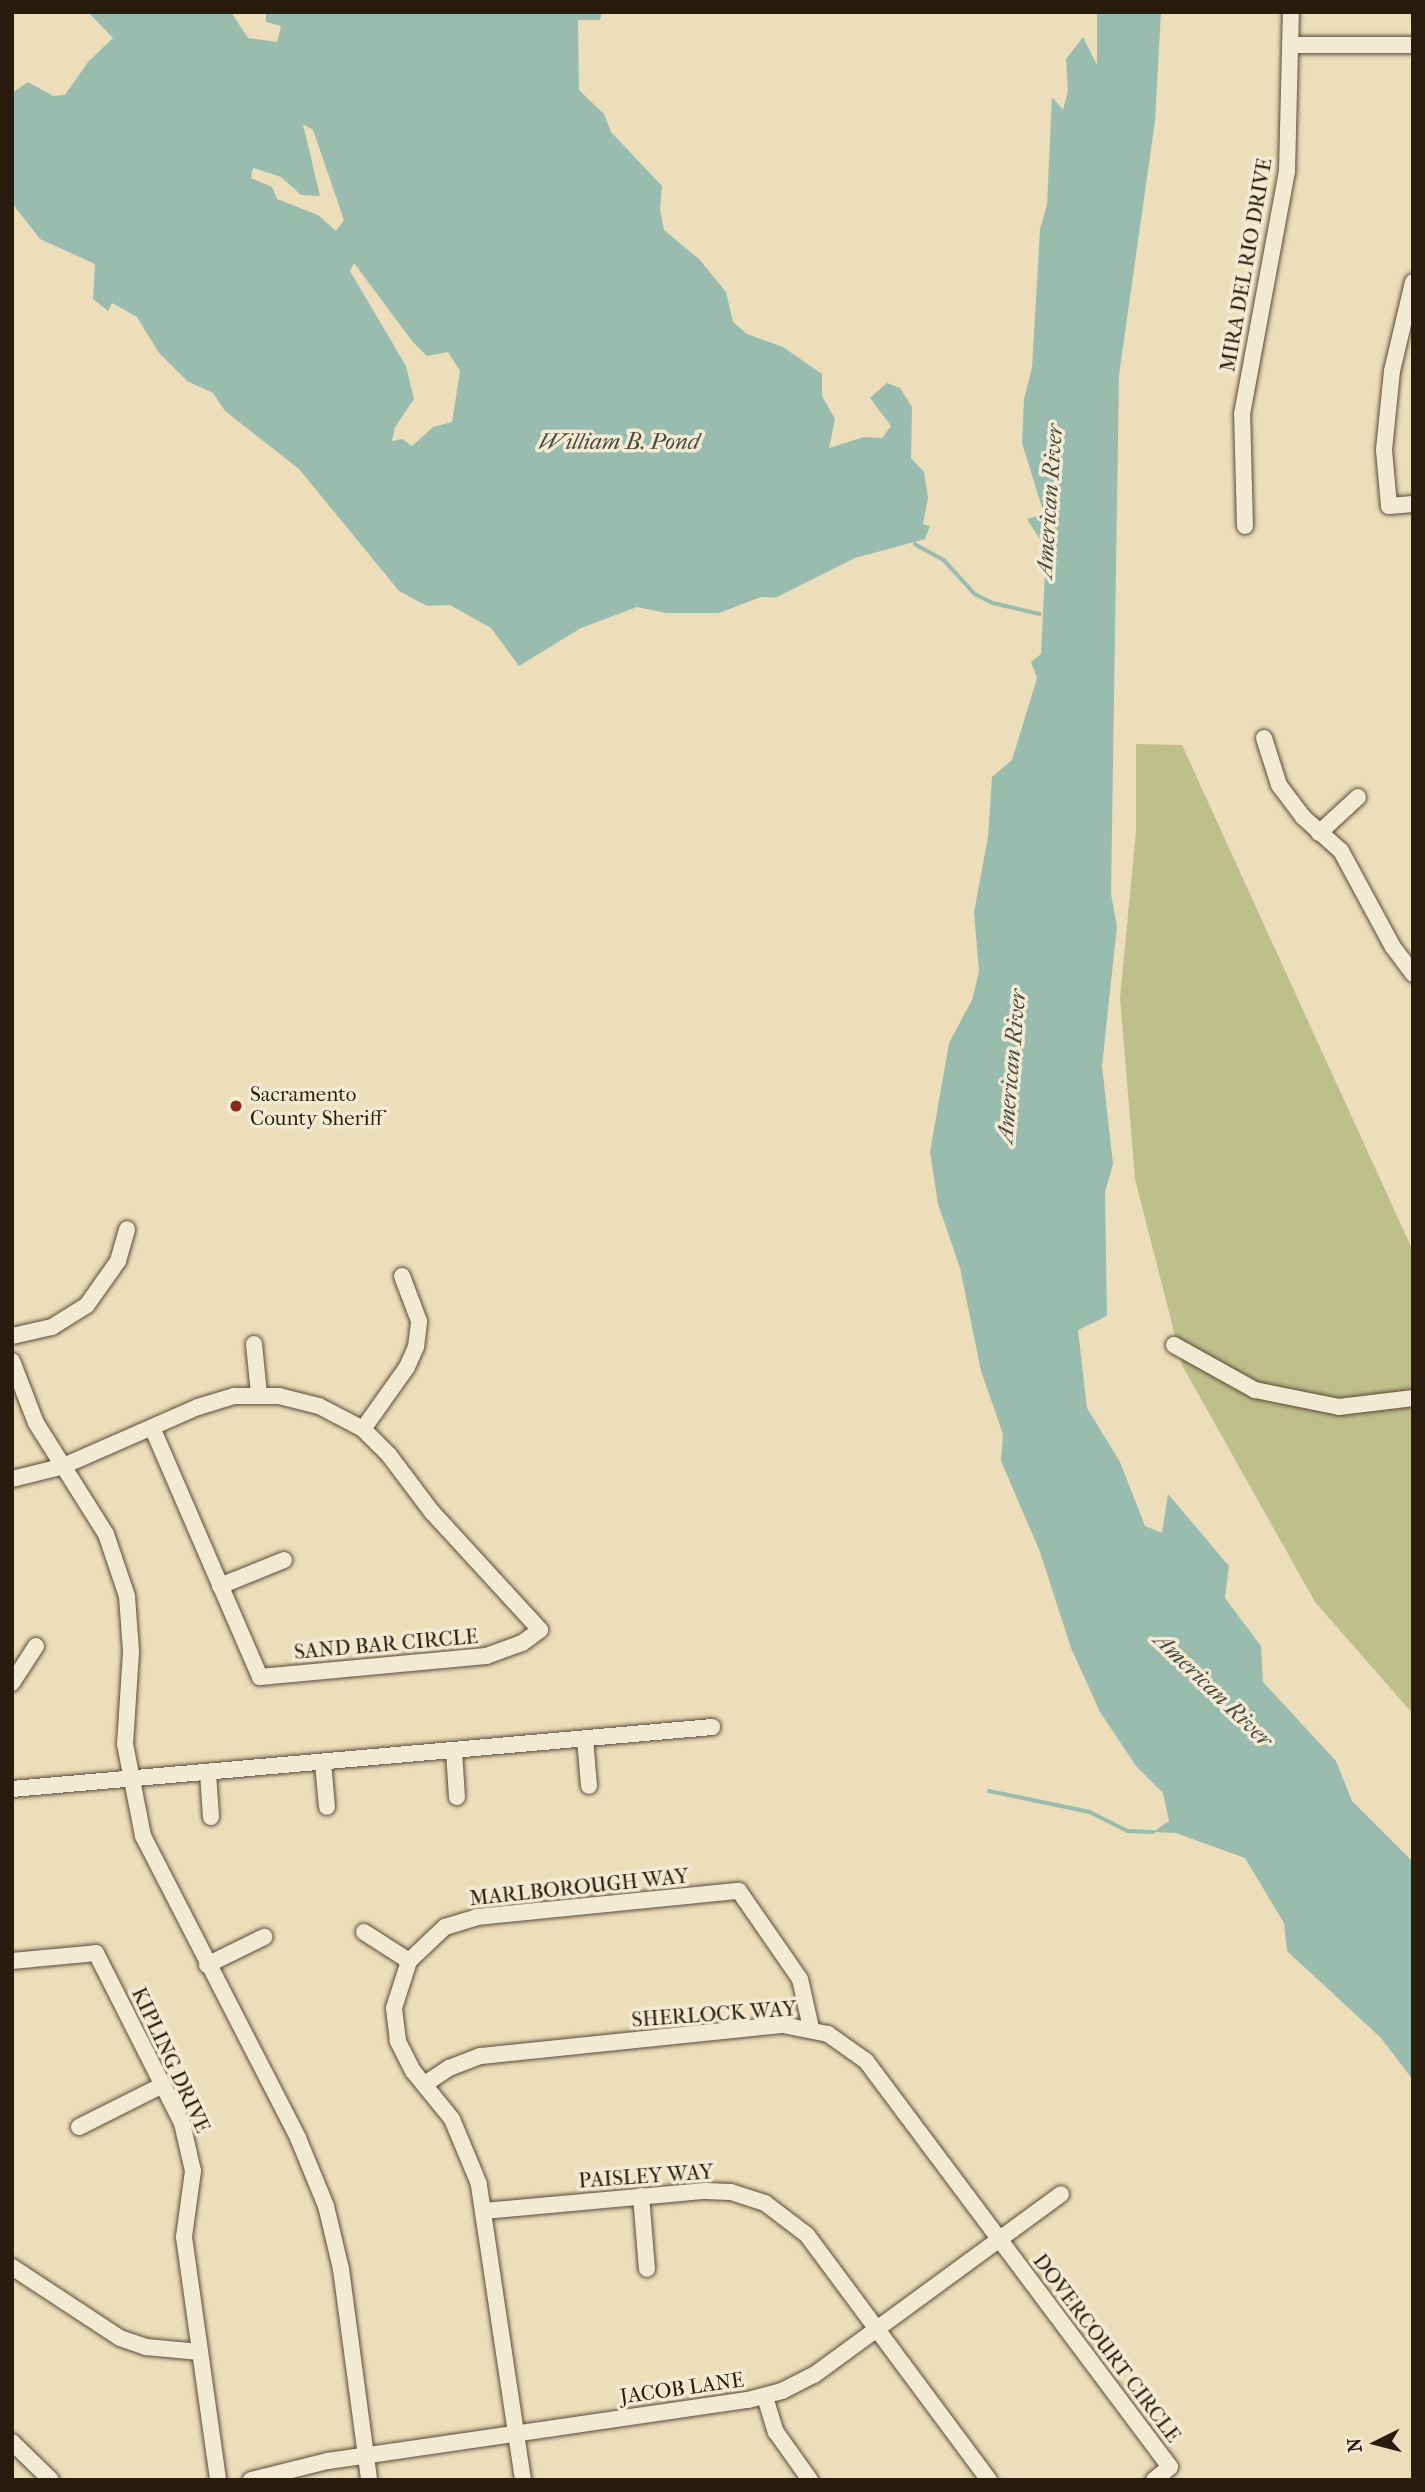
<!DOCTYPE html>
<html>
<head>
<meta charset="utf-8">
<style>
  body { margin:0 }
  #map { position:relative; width:1425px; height:2492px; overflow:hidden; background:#ecdebb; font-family:"IM FELL French Canon",serif }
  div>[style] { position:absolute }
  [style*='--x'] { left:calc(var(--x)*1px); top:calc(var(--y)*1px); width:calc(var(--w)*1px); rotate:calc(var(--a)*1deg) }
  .green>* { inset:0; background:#bec08c }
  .water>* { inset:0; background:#99bcaf }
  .stream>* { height:3.5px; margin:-1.75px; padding:0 1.75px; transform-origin:1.75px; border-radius:1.75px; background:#99bcaf }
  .roads { filter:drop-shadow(0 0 2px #5a4c38) drop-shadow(0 0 2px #5a4c38) }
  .minor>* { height:16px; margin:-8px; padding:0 8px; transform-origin:8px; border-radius:8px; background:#f3ead3 }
  .dots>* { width:19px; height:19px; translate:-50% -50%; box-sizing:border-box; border:4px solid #f3ead3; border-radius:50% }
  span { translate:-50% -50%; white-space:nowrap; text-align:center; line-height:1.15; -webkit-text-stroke:7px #f3ead3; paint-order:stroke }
  .street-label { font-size:21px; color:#291c0d }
  .poi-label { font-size:21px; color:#291c0d }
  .left { translate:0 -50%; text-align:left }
  .water-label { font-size:23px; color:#4b4c3e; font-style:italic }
  .frame { position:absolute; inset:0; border:14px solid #291c0d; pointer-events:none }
  .north { position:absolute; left:1341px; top:2408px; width:70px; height:70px; -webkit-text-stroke:5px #f3ead3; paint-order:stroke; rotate:264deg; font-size:19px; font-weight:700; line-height:28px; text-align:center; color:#291c0d }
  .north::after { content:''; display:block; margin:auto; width:24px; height:32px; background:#291c0d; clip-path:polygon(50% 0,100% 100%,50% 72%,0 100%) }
</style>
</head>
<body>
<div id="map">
  <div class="green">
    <i style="clip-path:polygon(1136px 744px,1182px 745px,1413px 1251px,1413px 1714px,1315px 1602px,1183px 1367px,1135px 1179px,1120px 998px,1136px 831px)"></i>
  </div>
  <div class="water">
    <i style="clip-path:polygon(evenodd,88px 12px,231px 12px,248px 38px,277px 42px,281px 26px,266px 22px,266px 12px,602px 12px,600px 20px,578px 20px,579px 90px,604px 114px,611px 132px,662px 186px,660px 210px,664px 230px,700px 260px,726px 292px,733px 322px,747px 334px,783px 347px,822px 374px,822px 396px,835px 419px,829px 448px,864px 437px,882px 438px,891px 426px,870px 398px,887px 383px,900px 388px,912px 407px,911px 458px,924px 472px,928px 498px,923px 524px,930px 526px,925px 539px,855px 558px,775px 598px,761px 597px,719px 613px,666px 613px,637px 607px,581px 628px,519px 666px,491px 628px,450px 605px,427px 606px,399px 591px,299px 469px,225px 411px,213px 393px,187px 381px,159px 353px,137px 317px,112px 303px,108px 311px,93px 299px,95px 264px,40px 239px,12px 203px,12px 93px,28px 82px,53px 96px,65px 95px,88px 62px,113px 38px,88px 12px,303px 124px,313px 130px,344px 220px,336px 231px,318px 215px,277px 199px,272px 187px,251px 178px,253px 168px,281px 177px,301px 195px,320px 196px,303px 124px,88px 12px,354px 263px,412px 341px,427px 356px,448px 352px,460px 371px,452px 422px,433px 427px,412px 446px,402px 439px,392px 441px,395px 427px,414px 399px,406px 366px,350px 271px,354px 263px)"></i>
    <i style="clip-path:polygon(1097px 12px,1161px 12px,1155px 121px,1119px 375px,1111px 894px,1117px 926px,1102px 1066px,1113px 1164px,1105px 1192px,1107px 1316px,1078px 1330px,1087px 1408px,1120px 1462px,1145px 1526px,1162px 1533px,1168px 1494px,1229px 1566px,1225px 1598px,1261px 1646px,1263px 1682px,1336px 1761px,1352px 1801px,1413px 1862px,1413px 2080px,1381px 2038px,1287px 1951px,1284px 1923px,1245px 1858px,1176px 1833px,1153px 1832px,1169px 1821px,1163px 1793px,1136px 1766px,1100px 1712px,1071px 1648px,1040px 1552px,1001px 1461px,1003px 1434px,981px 1371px,960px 1268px,938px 1204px,930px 1152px,949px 1043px,972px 1000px,979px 972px,974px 912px,988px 837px,992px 777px,1012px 760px,1037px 678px,1031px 662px,1041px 654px,1046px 549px,1027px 519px,1044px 514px,1022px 443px,1024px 399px,1032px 368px,1040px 229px,1047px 205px,1052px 97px,1063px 110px,1068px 91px,1066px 59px,1083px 37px,1097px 65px)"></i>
  </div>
  <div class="stream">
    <i style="--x:915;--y:544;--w:33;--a:29"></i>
    <i style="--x:944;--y:560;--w:46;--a:47.6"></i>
    <i style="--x:975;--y:594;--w:20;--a:27"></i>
    <i style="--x:993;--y:603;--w:48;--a:13.2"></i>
    <i style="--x:989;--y:1791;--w:103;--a:11.7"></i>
    <i style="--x:1090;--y:1812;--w:42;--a:26.6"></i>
    <i style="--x:1128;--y:1831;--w:25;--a:2"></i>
  </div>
  <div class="roads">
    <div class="minor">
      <i style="--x:1291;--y:45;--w:122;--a:0"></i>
      <i style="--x:1413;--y:282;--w:91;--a:103.3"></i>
      <i style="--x:1392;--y:371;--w:79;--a:95.8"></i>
      <i style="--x:1384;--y:450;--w:56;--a:84.9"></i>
      <i style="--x:1389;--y:506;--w:24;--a:-5"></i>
      <i style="--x:1245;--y:526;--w:112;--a:-91.5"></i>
      <i style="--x:1242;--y:414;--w:246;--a:-79.5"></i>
      <i style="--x:1287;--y:172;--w:160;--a:-88.6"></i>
      <i style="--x:1264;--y:738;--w:49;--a:72.3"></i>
      <i style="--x:1279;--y:785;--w:40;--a:53"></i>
      <i style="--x:1303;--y:817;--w:51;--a:41.8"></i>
      <i style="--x:1341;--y:851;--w:109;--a:61.6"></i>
      <i style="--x:1393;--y:947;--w:34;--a:53"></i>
      <i style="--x:1319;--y:833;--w:53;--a:-42.7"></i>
      <i style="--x:12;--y:1336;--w:41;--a:-12.7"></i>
      <i style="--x:52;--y:1327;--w:41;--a:-32.2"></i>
      <i style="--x:87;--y:1305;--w:54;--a:-54.8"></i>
      <i style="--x:118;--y:1261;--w:33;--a:-74"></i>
      <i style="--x:254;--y:1344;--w:50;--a:84.3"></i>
      <i style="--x:1174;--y:1345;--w:93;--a:29.1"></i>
      <i style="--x:1255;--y:1390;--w:86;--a:11.4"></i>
      <i style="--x:1339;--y:1407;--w:75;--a:-6.9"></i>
      <i style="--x:12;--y:1361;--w:66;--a:68.8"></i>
      <i style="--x:36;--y:1423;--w:131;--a:57.8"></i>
      <i style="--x:106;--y:1534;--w:65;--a:71.3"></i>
      <i style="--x:127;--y:1596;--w:56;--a:85.9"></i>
      <i style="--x:131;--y:1652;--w:92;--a:93.7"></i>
      <i style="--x:125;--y:1744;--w:94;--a:78.9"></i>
      <i style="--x:143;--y:1836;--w:339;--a:62.8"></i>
      <i style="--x:298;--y:2138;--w:74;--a:67.6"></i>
      <i style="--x:326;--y:2206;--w:65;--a:76.6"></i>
      <i style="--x:341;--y:2269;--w:213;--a:82.4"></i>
      <i style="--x:363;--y:1429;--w:76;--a:-54.6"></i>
      <i style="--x:407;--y:1367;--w:22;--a:-66"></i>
      <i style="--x:416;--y:1347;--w:26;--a:-83"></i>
      <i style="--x:419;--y:1321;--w:48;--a:-110.7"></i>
      <i style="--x:12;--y:1479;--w:50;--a:-13.8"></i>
      <i style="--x:61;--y:1467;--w:150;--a:-23.7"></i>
      <i style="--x:198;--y:1407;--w:38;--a:-17"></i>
      <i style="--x:234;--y:1396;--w:45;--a:0"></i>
      <i style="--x:279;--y:1396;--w:41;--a:14"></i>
      <i style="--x:319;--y:1406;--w:50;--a:27.6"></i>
      <i style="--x:363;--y:1429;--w:37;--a:45"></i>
      <i style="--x:389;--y:1455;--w:71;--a:53"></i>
      <i style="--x:432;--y:1512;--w:160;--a:47.5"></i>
      <i style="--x:540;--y:1630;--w:22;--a:144"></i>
      <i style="--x:522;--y:1643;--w:38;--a:160"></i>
      <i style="--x:486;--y:1656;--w:227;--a:174.7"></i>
      <i style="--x:260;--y:1677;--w:271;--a:-113.4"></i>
      <i style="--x:220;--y:1586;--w:69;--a:-22.1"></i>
      <i style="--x:12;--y:1683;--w:44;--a:-57"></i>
      <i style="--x:585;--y:1739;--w:47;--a:85.1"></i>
      <i style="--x:454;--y:1751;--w:46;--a:86.3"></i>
      <i style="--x:323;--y:1763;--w:44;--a:84.8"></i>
      <i style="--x:208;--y:1773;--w:44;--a:86.1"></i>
      <i style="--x:12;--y:1789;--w:703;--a:-5.06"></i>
      <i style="--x:364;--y:1932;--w:54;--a:32.8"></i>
      <i style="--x:12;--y:1961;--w:84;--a:-5.4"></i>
      <i style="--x:96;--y:1953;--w:191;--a:63.2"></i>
      <i style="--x:182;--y:2123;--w:49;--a:77.1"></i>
      <i style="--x:193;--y:2171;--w:67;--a:97.8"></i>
      <i style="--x:184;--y:2237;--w:245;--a:82"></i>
      <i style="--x:207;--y:1965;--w:64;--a:-26.2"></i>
      <i style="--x:425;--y:2084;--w:29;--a:-34"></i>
      <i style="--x:449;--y:2068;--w:34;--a:-21"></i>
      <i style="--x:481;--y:2056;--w:304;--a:-5.9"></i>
      <i style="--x:783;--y:2025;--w:46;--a:11.3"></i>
      <i style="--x:828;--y:2034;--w:47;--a:35.4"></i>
      <i style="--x:866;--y:2061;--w:507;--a:53.18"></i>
      <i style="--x:1170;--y:2467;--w:21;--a:141"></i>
      <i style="--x:79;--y:2127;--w:94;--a:-26.6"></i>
      <i style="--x:641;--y:2196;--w:73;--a:85.3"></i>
      <i style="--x:484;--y:2211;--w:222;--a:-5.2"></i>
      <i style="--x:705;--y:2191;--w:26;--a:2"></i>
      <i style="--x:731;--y:2192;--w:36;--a:18"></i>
      <i style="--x:765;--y:2203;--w:53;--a:37.3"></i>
      <i style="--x:807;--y:2235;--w:305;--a:53.4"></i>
      <i style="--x:12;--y:2267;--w:129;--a:33.3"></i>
      <i style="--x:120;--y:2338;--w:28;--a:19"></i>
      <i style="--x:146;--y:2347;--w:54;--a:5.3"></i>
      <i style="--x:765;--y:2397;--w:37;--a:73"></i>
      <i style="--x:776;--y:2432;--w:59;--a:54.7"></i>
      <i style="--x:12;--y:2442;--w:54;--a:44.3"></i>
      <i style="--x:251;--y:2480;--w:79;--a:-13.9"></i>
      <i style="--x:328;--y:2461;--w:424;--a:-8.3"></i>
      <i style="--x:748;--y:2400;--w:35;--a:-15"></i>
      <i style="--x:782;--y:2391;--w:36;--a:-27"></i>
      <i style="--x:814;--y:2375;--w:306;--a:-36.2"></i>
      <i style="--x:523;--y:2480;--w:299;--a:-98.5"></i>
      <i style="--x:479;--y:2184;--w:70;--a:-112.6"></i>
      <i style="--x:452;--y:2119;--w:62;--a:-129.1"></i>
      <i style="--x:413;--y:2071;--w:34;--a:-117"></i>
      <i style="--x:398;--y:2041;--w:33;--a:-97"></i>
      <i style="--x:394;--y:2008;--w:49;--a:-72.3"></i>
      <i style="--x:409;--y:1961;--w:50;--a:-43.4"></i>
      <i style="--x:445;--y:1927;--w:34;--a:-17"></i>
      <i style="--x:477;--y:1917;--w:263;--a:-5.7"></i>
      <i style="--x:739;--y:1891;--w:107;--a:55.3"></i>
      <i style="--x:800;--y:1979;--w:50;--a:77.3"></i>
    </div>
  </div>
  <div class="dots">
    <i style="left:236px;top:1106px;background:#8f2418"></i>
  </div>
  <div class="street-label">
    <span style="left:1246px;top:265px;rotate:-80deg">MIRA DEL RIO DRIVE</span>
    <span style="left:386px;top:1644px;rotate:-5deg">SAND BAR CIRCLE</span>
    <span style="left:579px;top:1887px;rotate:-6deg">MARLBOROUGH WAY</span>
    <span style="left:714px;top:2014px;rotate:-4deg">SHERLOCK WAY</span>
    <span style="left:171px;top:2060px;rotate:65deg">KIPLING DRIVE</span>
    <span style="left:646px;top:2176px;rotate:-4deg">PAISLEY WAY</span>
    <span style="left:1107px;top:2348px;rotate:53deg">DOVERCOURT CIRCLE</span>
    <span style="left:682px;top:2388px;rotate:-8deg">JACOB LANE</span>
  </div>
  <div class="poi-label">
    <span class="left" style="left:250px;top:1106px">Sacramento<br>County Sheriff</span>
  </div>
  <div class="water-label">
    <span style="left:619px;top:442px">William B. Pond</span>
    <span style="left:1050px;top:501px;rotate:-86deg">American River</span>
    <span style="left:1012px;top:1066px;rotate:-85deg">American River</span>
    <span style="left:1213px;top:1690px;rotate:44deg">American River</span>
  </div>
  <div class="frame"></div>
  <div class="north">N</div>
</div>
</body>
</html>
